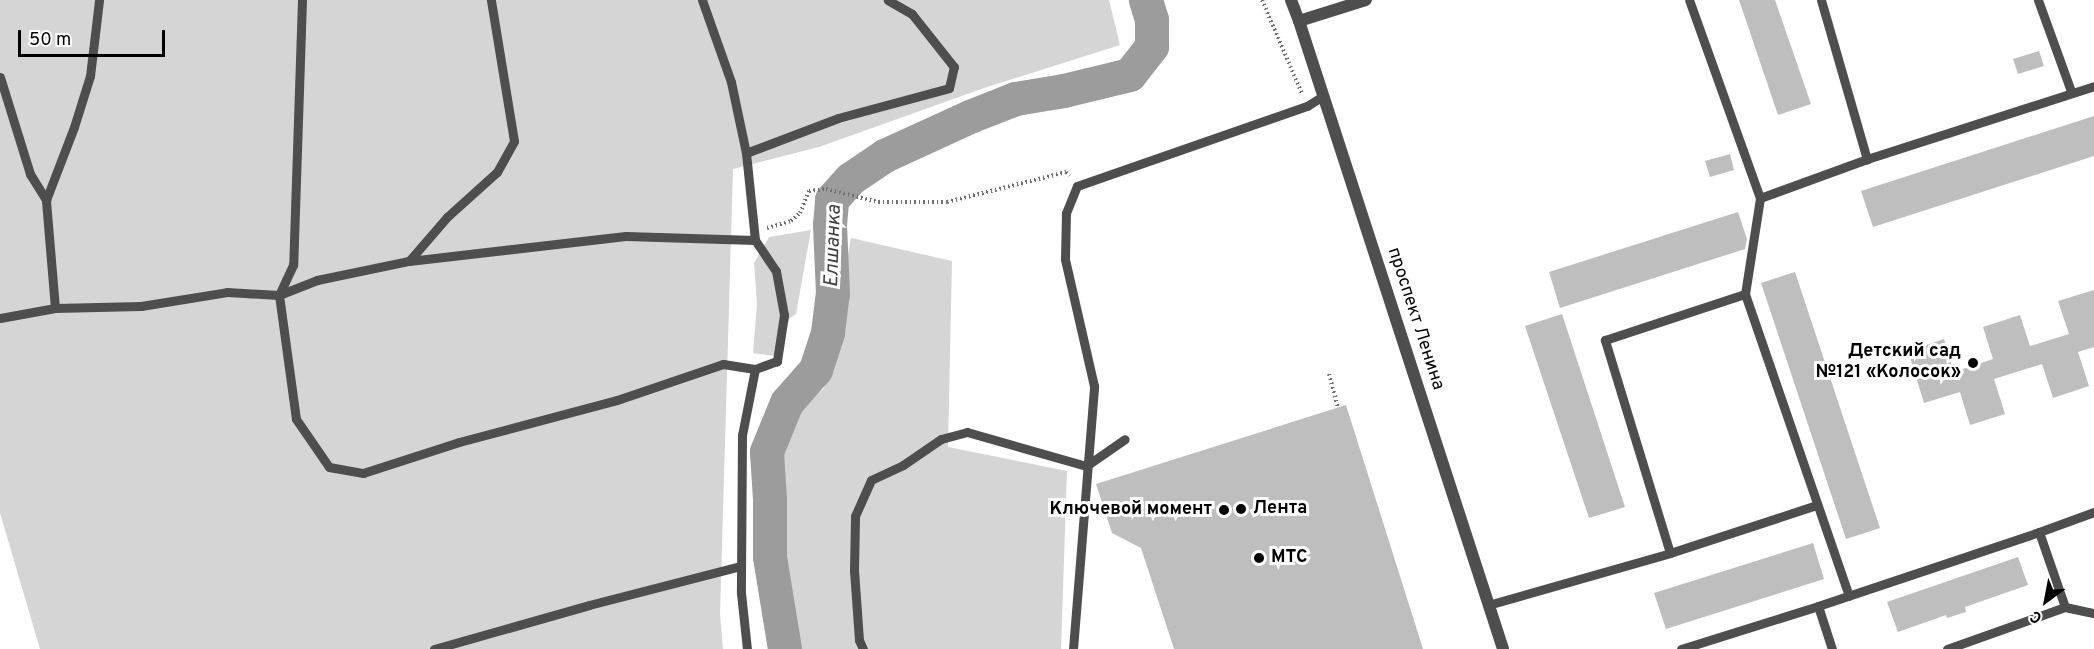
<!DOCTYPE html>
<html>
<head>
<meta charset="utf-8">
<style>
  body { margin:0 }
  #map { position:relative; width:2094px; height:649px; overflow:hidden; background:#fff; font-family:Overpass,sans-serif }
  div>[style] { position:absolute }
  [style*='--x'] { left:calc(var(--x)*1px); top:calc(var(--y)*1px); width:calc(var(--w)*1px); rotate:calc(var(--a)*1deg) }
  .green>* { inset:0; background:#d5d5d5 }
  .river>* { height:34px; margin:-17px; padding:0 17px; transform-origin:17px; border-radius:17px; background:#9c9c9c }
  .building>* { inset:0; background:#bebebe }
  .path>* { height:4px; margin-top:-2px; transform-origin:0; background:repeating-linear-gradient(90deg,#707070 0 1.5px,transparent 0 4.5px) }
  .service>* { height:9px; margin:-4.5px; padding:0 4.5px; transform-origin:4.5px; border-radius:4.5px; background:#4e4e4e }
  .minor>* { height:12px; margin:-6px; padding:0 6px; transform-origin:6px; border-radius:6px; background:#4e4e4e }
  .tertiary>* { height:12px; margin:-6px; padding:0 6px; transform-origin:6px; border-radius:6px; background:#4e4e4e }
  .dots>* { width:16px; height:16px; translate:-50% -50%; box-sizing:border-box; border:3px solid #fff; border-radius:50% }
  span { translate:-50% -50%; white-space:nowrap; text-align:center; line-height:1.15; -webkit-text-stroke:6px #fff; paint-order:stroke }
  .street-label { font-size:18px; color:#000 }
  .poi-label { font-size:18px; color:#000; font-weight:700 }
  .right { translate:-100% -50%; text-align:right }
  .left { translate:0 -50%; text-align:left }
  .water-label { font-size:20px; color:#3d3d3d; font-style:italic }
  .north { position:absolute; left:2016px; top:571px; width:60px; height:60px; -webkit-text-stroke:4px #fff; paint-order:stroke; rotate:212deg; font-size:16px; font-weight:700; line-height:24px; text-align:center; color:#000 }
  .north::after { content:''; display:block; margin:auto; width:21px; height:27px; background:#000; clip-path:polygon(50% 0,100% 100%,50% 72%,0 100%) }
  .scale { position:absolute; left:18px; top:30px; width:147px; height:27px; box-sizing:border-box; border:3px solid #000; border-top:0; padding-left:8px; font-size:18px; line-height:21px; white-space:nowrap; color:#000; -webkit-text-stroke:4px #fff; paint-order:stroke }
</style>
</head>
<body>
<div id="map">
  <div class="green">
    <i style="clip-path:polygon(0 0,1109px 0,1120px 45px,984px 88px,819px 147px,733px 169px,720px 614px,723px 649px,40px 649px,0 513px)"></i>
    <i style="clip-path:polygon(811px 230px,796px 314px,790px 318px,774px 356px,753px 353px,757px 304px,754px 263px,769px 237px)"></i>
    <i style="clip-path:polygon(851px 238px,952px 261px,948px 447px,1067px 471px,1061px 649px,788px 649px,779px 432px,824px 388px)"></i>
  </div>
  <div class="river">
    <i style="--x:785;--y:649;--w:93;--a:-99.3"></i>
    <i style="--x:770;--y:557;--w:57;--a:-90"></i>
    <i style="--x:770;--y:500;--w:48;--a:-93.6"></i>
    <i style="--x:767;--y:452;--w:53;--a:-67.8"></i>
    <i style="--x:787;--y:403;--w:44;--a:-48.7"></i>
    <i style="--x:816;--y:370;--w:39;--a:-72"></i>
    <i style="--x:828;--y:333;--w:39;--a:-83"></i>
    <i style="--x:833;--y:294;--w:69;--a:-92.5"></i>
    <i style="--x:830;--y:225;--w:25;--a:-85"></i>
    <i style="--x:832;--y:200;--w:28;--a:-48"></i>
    <i style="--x:851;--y:179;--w:41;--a:-34.1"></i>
    <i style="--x:885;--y:156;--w:94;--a:-24.6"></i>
    <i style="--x:970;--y:117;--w:49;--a:-21.4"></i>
    <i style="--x:1016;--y:99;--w:49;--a:-9.5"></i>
    <i style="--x:1064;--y:91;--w:68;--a:-13.6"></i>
    <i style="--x:1130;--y:75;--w:36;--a:-52"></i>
    <i style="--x:1152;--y:47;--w:27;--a:-90"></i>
    <i style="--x:1152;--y:20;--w:21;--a:-107"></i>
  </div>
  <div class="building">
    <i style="clip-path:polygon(1739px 0,1775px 0,1811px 104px,1778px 115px)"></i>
    <i style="clip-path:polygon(2039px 51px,2044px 66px,2018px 74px,2013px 59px)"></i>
    <i style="clip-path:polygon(2094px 116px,2094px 156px,1873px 227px,1861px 191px)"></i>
    <i style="clip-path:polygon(1730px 154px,1734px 170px,1710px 177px,1705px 161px)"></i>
    <i style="clip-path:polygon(1738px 212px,1747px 239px,1745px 249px,1560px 308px,1549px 272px)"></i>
    <i style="clip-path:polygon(1795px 272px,1880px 528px,1846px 539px,1761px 283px)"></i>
    <i style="clip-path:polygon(2094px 290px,2094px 347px,2078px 352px,2089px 386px,2053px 398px,2042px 364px,1994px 379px,2005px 414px,1970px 425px,1960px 392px,1924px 403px,1908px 351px,1944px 339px,1954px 372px,1993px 359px,1983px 327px,2020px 315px,2030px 346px,2069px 334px,2058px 301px)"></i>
    <i style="clip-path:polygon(1562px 314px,1625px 507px,1589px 518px,1525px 326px)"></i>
    <i style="clip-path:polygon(1346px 405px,1423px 649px,1174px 649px,1141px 548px,1112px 533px,1096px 484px)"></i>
    <i style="clip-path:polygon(1813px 543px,1824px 579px,1666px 629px,1654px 593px)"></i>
    <i style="clip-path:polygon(2018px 557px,2028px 585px,1965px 607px,1966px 612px,1947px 618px,1946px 615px,1898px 632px,1887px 602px)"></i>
  </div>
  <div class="path">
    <i style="--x:1262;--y:0;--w:102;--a:66.9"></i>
    <i style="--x:767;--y:228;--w:25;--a:-16"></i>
    <i style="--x:791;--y:221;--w:12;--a:-42"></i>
    <i style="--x:800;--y:213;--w:24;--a:-68"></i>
    <i style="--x:809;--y:191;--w:17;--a:-7"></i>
    <i style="--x:826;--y:189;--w:54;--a:14"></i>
    <i style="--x:878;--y:202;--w:69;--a:0"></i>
    <i style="--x:947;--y:202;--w:123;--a:-14.1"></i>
    <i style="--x:1066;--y:172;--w:5;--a:53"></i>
    <i style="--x:1329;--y:374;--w:35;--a:75"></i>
  </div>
  <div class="service">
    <i style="--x:302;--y:0;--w:265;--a:91.9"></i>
    <i style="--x:293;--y:265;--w:33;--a:115"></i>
    <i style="--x:279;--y:295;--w:125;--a:82.2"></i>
    <i style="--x:296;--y:419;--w:58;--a:55.5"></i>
    <i style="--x:329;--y:467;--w:35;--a:10"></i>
    <i style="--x:363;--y:473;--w:101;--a:-17.9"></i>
    <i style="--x:459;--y:442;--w:163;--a:-14.9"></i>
    <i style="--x:617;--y:400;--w:112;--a:-18.8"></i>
    <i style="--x:723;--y:364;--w:32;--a:9"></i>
    <i style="--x:702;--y:0;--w:87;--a:70.5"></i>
    <i style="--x:731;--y:82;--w:73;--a:78.1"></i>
    <i style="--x:746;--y:153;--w:87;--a:84.1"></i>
    <i style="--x:755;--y:240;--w:37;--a:56"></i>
    <i style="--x:776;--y:271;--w:45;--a:79.7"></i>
    <i style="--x:784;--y:315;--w:47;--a:98.7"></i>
    <i style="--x:777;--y:361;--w:23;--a:160"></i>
    <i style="--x:755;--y:369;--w:67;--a:101.1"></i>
    <i style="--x:742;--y:435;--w:158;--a:90.4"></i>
    <i style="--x:741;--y:593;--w:56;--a:83.9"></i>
    <i style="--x:1821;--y:0;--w:166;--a:73.9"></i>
    <i style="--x:2038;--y:0;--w:97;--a:70.1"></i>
    <i style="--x:0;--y:77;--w:102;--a:72.8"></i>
    <i style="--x:30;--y:174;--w:31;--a:58"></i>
    <i style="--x:746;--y:153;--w:98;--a:-20.8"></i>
    <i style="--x:838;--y:118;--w:115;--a:-15.1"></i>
    <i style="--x:949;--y:88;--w:22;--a:-77"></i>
    <i style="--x:954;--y:67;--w:68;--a:-128.4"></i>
    <i style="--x:912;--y:14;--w:28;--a:-150"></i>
    <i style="--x:1760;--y:198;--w:114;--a:-20"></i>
    <i style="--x:1867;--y:159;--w:238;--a:-17.8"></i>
    <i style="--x:409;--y:261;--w:58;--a:-49.2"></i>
    <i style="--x:447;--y:217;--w:67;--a:-42"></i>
    <i style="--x:497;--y:172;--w:35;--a:-61"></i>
    <i style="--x:514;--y:141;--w:143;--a:-99.3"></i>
    <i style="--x:1745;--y:294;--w:319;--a:71"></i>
    <i style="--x:55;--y:308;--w:108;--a:-94.8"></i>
    <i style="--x:46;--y:200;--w:78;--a:-69"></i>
    <i style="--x:74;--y:127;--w:53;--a:-72.6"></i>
    <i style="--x:90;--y:76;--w:77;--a:-83.2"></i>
    <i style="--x:0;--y:318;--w:56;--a:-10.3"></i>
    <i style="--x:55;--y:308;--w:86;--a:-1.3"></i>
    <i style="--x:141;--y:306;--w:87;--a:-9.2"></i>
    <i style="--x:227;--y:292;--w:52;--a:3.3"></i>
    <i style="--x:279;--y:295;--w:41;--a:-21.5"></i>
    <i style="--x:317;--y:280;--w:94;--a:-11.7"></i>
    <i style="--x:409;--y:261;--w:218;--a:-6.6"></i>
    <i style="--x:626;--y:236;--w:129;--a:1.8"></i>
    <i style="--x:2039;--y:532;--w:59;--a:-20"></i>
    <i style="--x:1670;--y:553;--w:223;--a:-107"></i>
    <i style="--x:1605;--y:340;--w:147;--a:-18.2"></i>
    <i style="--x:1745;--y:294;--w:97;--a:-81.1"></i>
    <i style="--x:1760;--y:198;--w:210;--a:-109.7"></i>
    <i style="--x:1488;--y:605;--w:189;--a:-15.9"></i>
    <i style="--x:1670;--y:553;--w:155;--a:-18.1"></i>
    <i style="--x:1818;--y:606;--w:45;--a:72"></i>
    <i style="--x:434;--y:649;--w:161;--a:-15.8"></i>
    <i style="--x:589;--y:605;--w:157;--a:-14.4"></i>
    <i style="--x:863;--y:649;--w:10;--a:-114"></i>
    <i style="--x:859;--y:640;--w:70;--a:-94.1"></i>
    <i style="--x:854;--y:570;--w:54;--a:-88.9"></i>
    <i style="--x:855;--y:516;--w:39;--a:-66"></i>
    <i style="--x:871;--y:480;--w:35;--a:-25"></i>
    <i style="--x:903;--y:465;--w:46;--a:-34.4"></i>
    <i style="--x:941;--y:439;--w:27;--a:-15"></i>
    <i style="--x:967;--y:432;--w:124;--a:15.9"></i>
    <i style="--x:1086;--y:466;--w:47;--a:-34.7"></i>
    <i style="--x:1073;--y:649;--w:264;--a:-85.4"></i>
    <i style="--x:1094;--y:386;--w:130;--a:-102.9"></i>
    <i style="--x:1065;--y:259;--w:46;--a:-88.8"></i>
    <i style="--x:1066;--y:213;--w:29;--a:-68"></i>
    <i style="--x:1077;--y:186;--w:244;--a:-19.2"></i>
    <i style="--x:1307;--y:106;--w:19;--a:-32"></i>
    <i style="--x:1681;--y:649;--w:144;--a:-17.4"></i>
    <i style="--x:1818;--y:606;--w:233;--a:-18.5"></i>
    <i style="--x:2039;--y:532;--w:79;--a:70.9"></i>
    <i style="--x:1947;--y:649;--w:125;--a:-19.6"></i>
    <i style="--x:2065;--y:607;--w:30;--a:12"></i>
  </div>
  <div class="minor">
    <i style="--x:1299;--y:21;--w:660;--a:72"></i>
  </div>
  <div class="tertiary">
    <i style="--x:1291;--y:0;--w:22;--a:69"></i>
    <i style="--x:1299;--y:21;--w:70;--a:-17.4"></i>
  </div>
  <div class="dots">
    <i style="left:1973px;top:363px;background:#000"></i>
    <i style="left:1241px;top:509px;background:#000"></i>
    <i style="left:1224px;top:510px;background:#000"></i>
    <i style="left:1259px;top:558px;background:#000"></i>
  </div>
  <div class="street-label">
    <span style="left:1415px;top:319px;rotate:72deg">проспект Ленина</span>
  </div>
  <div class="poi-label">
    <span class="right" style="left:1961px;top:363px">Детский сад<br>№121 «Колосок»</span>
    <span class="left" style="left:1253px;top:509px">Лента</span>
    <span class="right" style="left:1212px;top:510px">Ключевой момент</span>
    <span class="left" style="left:1271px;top:558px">МТС</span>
  </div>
  <div class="water-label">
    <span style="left:834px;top:246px;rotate:-88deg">Елшанка</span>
  </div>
  <div class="north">С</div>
  <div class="scale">50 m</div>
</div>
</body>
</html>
